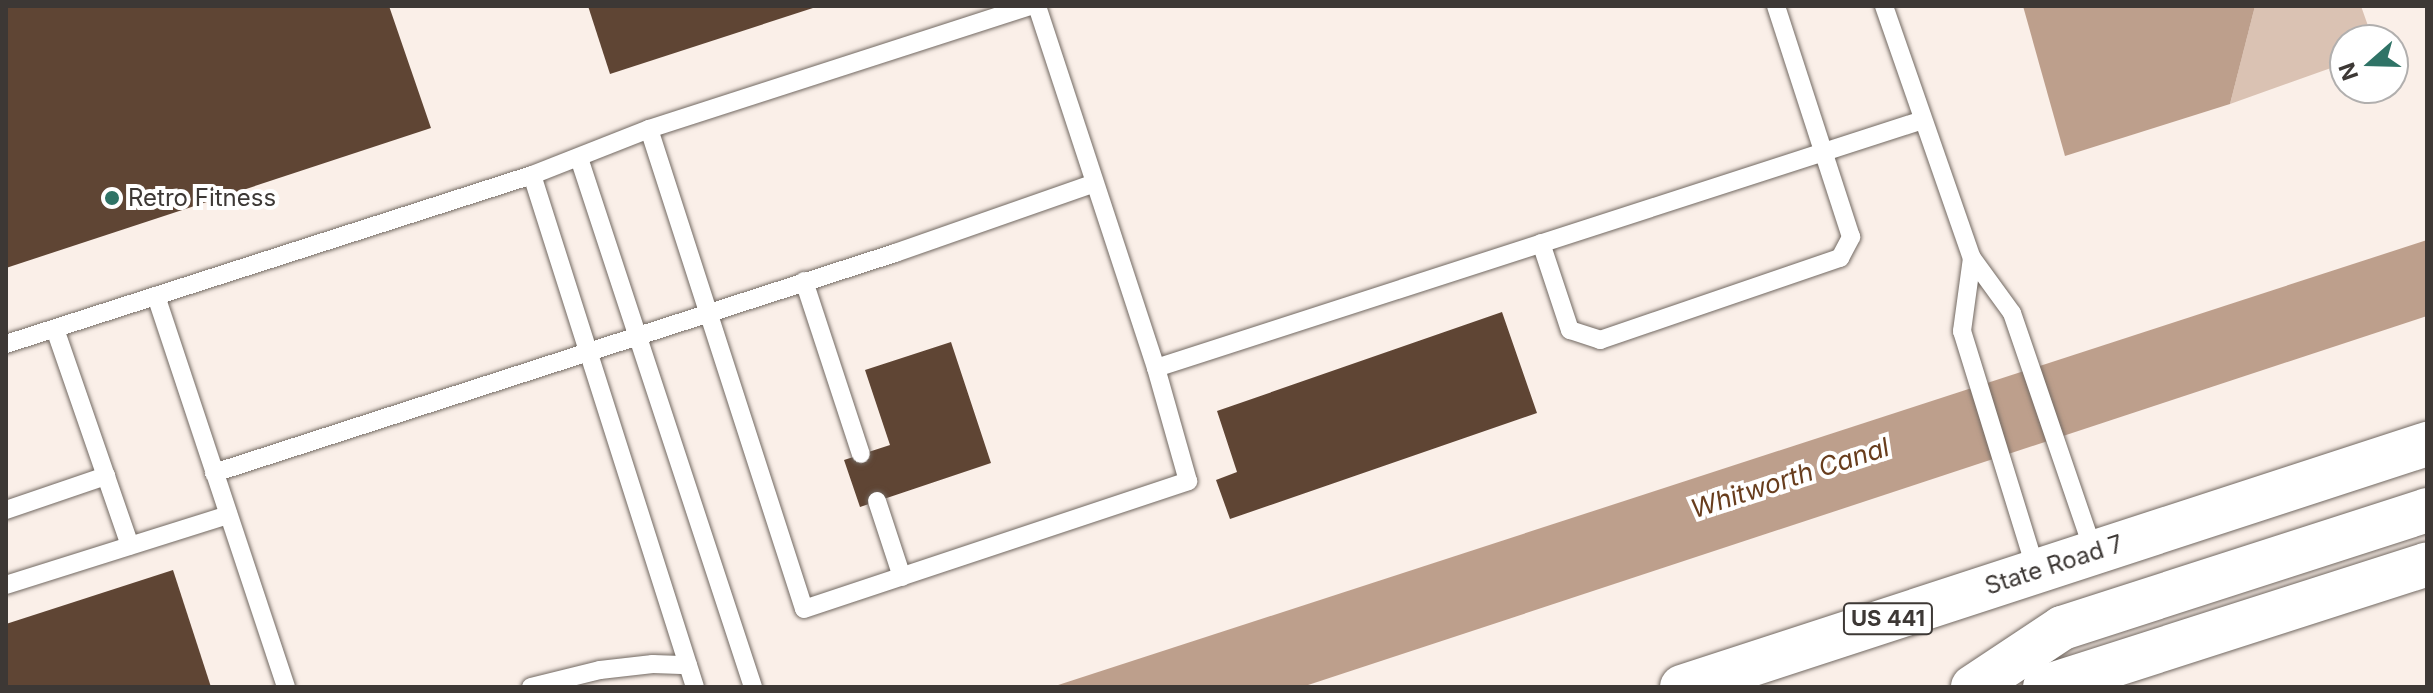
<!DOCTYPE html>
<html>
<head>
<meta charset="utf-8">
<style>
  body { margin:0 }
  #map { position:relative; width:2433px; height:693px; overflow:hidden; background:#faefe8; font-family:Inter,sans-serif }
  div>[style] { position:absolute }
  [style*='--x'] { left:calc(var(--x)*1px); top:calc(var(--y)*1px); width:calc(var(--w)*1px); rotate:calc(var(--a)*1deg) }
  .green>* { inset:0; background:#dac2b3 }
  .water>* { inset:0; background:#bd9f8c }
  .building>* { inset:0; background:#5f4534 }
  .roads { filter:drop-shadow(0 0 2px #726962) drop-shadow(0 0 2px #726962) }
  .lane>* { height:18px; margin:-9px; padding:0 9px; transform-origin:9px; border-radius:9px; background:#fff }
  .primary>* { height:44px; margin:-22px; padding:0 22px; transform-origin:22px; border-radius:22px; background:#fff }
  .dots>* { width:22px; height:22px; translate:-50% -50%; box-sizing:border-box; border:4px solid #fff; border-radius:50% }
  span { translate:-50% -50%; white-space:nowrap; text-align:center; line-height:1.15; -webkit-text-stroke:8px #fff; paint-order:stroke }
  .shield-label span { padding:2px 6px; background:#fff; border:2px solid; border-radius:6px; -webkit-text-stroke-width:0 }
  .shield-label { font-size:22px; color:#3d3835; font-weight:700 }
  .poi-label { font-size:24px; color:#3d3835 }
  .left { translate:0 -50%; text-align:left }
  .street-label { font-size:24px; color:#3d3835 }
  .water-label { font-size:26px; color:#683d1d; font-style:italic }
  .frame { position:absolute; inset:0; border:8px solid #3d3835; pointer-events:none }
  .north { position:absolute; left:2329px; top:24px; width:80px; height:80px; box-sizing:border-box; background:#fff; border:2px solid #b1afae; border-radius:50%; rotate:250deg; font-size:22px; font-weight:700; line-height:32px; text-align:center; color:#3d3835 }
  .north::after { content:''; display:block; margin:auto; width:28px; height:36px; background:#2f7366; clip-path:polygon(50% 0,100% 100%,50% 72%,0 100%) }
</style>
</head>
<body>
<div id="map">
  <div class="green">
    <i style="clip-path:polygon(2255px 6px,2361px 6px,2373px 40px,2345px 40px,2345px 63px,2230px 104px)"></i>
  </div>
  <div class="water">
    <i style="clip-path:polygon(2023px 6px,2255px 6px,2230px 104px,2065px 156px)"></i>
    <i style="clip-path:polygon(2427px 240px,2427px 316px,1302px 687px,1052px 687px)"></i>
  </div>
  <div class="building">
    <i style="clip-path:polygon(6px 6px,389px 6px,431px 128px,6px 268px)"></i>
    <i style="clip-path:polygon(588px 6px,816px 6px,816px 7px,610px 74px)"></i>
    <i style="clip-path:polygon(1502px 312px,1537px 413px,1230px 519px,1216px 480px,1237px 472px,1217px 411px)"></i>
    <i style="clip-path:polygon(951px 342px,991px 463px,860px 507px,844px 460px,890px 445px,865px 370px)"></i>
    <i style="clip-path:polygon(173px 570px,211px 687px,6px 687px,6px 624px)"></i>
  </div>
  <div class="roads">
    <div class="lane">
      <i style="--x:1037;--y:6;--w:381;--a:71.8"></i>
      <i style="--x:1884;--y:6;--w:267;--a:70.8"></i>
      <i style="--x:1972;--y:258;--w:68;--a:54"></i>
      <i style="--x:2012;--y:313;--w:253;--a:71.1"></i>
      <i style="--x:649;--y:129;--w:504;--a:72.1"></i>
      <i style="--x:804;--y:609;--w:405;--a:-18.4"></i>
      <i style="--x:1188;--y:481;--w:117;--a:-105.8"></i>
      <i style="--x:1156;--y:368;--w:806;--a:-17.92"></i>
      <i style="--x:579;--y:158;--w:557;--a:71.79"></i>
      <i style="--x:532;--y:175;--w:537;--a:72.34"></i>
      <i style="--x:1541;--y:243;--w:92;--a:71.6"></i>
      <i style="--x:1570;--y:330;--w:32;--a:18"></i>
      <i style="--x:1600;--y:340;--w:254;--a:-18.9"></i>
      <i style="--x:1840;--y:258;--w:24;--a:-62"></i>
      <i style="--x:1851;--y:237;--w:243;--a:-108"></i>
      <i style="--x:1972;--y:258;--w:74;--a:97.8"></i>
      <i style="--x:1962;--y:331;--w:250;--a:72.8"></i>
      <i style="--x:804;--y:281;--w:182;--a:71.8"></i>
      <i style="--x:156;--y:296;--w:412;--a:71.6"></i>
      <i style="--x:55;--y:329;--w:229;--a:70.9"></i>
      <i style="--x:6;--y:344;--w:552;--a:-17.81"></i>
      <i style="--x:532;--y:175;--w:126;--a:-21.5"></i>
      <i style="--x:649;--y:129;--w:399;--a:-17.9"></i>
      <i style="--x:214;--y:473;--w:716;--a:-17.9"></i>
      <i style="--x:895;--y:253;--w:209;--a:-19.3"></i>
      <i style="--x:877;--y:501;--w:80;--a:71.8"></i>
      <i style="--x:6;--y:510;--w:106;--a:-18.8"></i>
      <i style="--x:6;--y:585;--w:233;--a:-17.5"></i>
      <i style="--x:531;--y:687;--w:71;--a:-13.8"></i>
      <i style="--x:600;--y:670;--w:53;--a:-6.5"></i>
      <i style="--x:653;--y:664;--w:35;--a:2"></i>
    </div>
    <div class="primary">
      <i style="--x:1682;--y:687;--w:784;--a:-18.07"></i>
      <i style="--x:1973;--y:687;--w:107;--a:-33.5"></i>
      <i style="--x:2062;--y:628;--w:384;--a:-17.9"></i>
      <i style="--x:2045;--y:687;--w:401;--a:-17.8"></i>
    </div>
  </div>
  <div class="dots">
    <i style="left:112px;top:198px;background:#2f7366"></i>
  </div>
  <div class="shield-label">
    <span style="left:1888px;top:619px">US 441</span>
  </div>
  <div class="poi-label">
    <span class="left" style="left:128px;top:198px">Retro Fitness</span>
  </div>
  <div class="street-label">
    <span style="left:2054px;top:565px;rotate:-18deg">State Road 7</span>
  </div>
  <div class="water-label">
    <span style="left:1790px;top:478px;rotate:-18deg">Whitworth Canal</span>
  </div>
  <div class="frame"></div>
  <div class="north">N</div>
</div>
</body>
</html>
